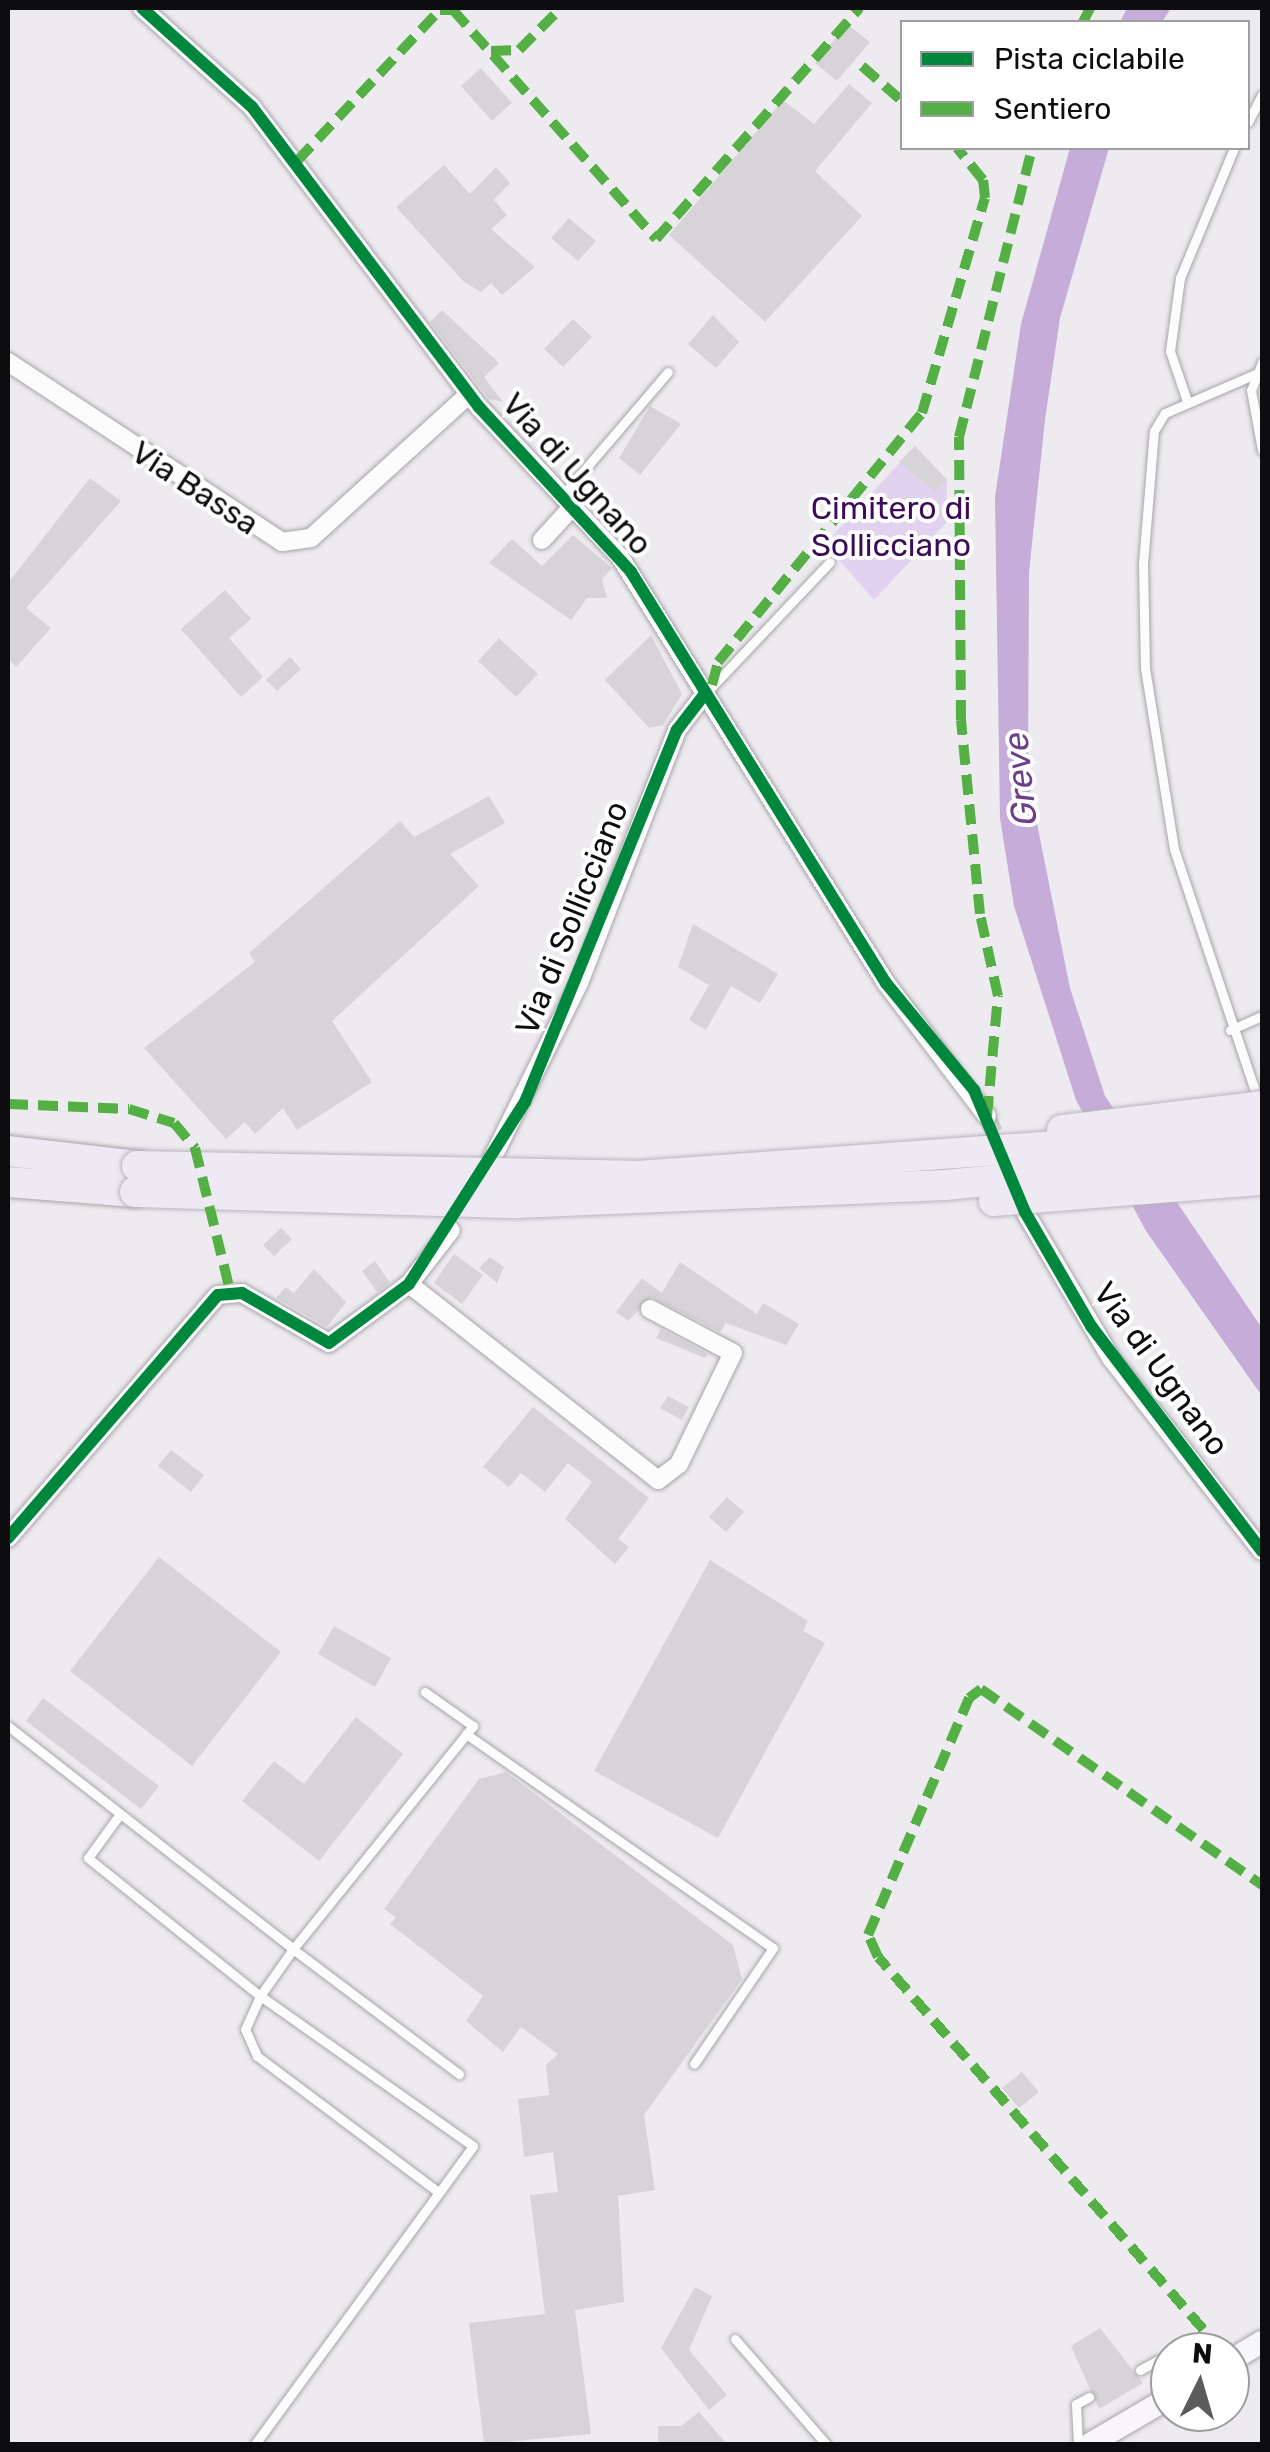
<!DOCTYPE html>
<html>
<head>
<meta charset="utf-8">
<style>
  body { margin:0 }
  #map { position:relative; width:1270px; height:2452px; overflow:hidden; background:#eeebf0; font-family:Rubik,sans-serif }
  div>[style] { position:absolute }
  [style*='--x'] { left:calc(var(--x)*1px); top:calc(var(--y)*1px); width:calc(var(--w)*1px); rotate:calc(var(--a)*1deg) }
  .green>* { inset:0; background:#e2d2ef }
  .water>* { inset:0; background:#c5acd9 }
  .building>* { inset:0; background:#d6d4d7 }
  .street-tunnel>* { height:18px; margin-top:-9px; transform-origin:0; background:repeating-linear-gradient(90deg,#cccace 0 18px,transparent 0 27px) }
  .roads { filter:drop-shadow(0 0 2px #a7a5a8) drop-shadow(0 0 2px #a7a5a8) }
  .lane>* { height:9px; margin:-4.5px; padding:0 4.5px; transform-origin:4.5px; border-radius:4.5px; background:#fcfcfd }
  .street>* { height:18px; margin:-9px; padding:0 9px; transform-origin:9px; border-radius:9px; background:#fcfcfd }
  .secondary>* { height:22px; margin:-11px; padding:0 11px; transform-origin:11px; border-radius:11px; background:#f8f6fa }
  .highway>* { height:30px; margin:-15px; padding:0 15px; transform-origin:15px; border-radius:15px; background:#efe9f3 }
  .bridges { filter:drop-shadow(0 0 2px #bab4c0) drop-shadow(0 0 2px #bab4c0) }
  .highway-bridge>* { height:30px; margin:-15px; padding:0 15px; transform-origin:15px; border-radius:15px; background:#efe9f3 }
  .quiet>* { height:10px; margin-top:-5px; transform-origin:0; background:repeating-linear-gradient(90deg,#54b044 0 20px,transparent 0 30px) }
  .cycleway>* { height:12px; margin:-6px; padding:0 6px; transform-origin:6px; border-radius:6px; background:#00873e }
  span { translate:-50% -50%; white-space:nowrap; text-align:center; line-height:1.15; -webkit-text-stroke:8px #fff; paint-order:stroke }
  .street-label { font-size:32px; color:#0d0c0e }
  .park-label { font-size:32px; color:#3c0c57 }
  .water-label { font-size:35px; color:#6c3f8b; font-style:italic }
  .frame { position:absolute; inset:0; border:10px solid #0d0c0e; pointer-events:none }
  .legend { position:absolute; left:900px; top:20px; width:350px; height:130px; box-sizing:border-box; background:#fff; border:2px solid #9e9e9f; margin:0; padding:12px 18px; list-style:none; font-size:30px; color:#0d0c0e }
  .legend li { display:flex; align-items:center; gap:20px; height:50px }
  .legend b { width:50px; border:2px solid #9e9e9f }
  .north { position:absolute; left:1150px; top:2332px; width:100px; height:100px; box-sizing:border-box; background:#fff; border:2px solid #9e9e9f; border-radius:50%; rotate:5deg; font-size:28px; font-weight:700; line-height:40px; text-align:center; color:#0d0c0e }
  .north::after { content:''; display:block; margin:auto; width:35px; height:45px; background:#5c5a5d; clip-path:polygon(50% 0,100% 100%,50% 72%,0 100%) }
</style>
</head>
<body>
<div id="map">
  <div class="green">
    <i style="clip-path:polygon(915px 446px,947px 480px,946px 523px,874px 600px,825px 544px)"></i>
  </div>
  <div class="water">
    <i style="clip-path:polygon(1127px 8px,1171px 8px,1162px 22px,1120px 22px)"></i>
    <i style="clip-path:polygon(1070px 148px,1109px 148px,1060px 318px,1045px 420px,1029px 572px,1028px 779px,1070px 988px,1105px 1096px,1262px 1328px,1262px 1396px,1146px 1231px,1076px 1100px,1014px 906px,1000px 818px,995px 497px,1021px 324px)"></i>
  </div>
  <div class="building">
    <i style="clip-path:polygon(847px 24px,870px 42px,837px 81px,815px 63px)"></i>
    <i style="clip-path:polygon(481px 68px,512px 103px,492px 121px,461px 86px)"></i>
    <i style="clip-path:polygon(849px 84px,872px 103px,815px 171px,862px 216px,765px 322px,669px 235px,783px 100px,814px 124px)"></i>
    <i style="clip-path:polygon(444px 165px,470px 194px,496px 167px,510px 183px,494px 200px,507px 215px,491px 229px,535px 267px,502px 295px,491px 283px,481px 292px,464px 282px,396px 207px)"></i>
    <i style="clip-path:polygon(569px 218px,596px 241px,578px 261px,551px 238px)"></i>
    <i style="clip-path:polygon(442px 310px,499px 363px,484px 377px,503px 402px,489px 399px,430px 322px)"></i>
    <i style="clip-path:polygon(713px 315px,739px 342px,716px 368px,688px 344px)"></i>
    <i style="clip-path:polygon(573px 319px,592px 337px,563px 367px,544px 349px)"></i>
    <i style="clip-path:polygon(650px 406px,681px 424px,640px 475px,619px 458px)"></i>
    <i style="clip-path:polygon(915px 446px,947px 480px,935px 491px,899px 462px)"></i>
    <i style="clip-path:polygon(90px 478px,121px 501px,26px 608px,51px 628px,16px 667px,8px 658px,8px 583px)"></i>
    <i style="clip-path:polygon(573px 535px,612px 568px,602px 580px,607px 598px,587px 598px,571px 620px,489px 563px,512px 539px,542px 566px)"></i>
    <i style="clip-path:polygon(225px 590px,251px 619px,229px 638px,263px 677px,241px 697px,181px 629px)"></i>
    <i style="clip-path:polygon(651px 635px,682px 694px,663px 725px,649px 728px,605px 680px)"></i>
    <i style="clip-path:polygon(499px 638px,538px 674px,516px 697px,478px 661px)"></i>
    <i style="clip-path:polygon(290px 657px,301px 669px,277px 691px,266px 680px)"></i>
    <i style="clip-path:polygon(489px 796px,505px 823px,450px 854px,479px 886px,332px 1021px,372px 1082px,297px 1130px,283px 1108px,255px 1134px,245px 1122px,226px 1139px,144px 1048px,255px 962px,249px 953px,400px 821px,414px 837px)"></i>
    <i style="clip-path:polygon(693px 924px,778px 974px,760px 1003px,731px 986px,706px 1030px,689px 1020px,709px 985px,678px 967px)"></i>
    <i style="clip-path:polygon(281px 1228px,292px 1239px,274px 1256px,263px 1245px)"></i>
    <i style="clip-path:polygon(454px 1254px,483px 1275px,462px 1304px,434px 1283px)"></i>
    <i style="clip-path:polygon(490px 1257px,504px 1267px,497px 1283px,479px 1268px)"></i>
    <i style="clip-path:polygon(375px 1261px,390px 1283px,377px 1292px,362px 1271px)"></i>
    <i style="clip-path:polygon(680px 1262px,757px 1314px,763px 1303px,799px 1324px,786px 1345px,726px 1323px,720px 1332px,651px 1297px,628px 1321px,616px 1312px,642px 1278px,662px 1293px)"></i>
    <i style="clip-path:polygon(314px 1269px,346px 1302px,327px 1327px,276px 1298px,286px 1287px,294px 1293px)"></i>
    <i style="clip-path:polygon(661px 1329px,708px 1354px,705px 1358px,656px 1338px)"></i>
    <i style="clip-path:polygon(668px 1396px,689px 1407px,682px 1420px,660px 1408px)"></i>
    <i style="clip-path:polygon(533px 1407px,649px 1498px,618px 1539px,629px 1547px,615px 1564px,565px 1519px,592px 1482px,568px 1463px,545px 1492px,521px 1473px,509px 1487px,483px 1467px)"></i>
    <i style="clip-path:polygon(171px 1450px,204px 1475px,191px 1492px,158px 1466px)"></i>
    <i style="clip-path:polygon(727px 1497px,744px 1512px,726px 1532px,709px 1517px)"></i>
    <i style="clip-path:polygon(159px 1557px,281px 1652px,192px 1766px,70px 1671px)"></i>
    <i style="clip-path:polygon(710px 1560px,808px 1621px,803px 1631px,825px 1643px,718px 1838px,594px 1771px)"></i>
    <i style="clip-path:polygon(334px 1626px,391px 1658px,375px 1687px,318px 1654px)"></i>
    <i style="clip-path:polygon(43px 1698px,159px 1786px,141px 1809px,26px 1721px)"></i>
    <i style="clip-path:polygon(356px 1717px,403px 1754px,319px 1861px,242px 1801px,274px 1761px,304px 1784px)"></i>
    <i style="clip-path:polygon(506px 1772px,733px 1945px,742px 1979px,644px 2115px,655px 2190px,618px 2196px,624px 2302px,575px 2310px,591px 2434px,484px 2444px,469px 2323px,545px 2314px,530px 2195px,558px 2192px,553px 2152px,524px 2157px,518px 2099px,549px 2095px,546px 2065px,558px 2054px,521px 2027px,503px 2052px,466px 2021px,483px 1996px,390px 1924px,396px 1917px,384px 1909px,479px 1779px)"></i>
    <i style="clip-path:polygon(1022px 2072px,1039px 2092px,1019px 2108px,1002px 2088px)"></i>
    <i style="clip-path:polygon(695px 2287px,712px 2296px,689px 2350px,727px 2395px,709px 2410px,661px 2348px)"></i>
    <i style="clip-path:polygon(1100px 2328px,1143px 2383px,1099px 2409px,1071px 2346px)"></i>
    <i style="clip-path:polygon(699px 2412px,727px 2444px,658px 2444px,658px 2426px,681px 2426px)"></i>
  </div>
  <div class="street-tunnel">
    <i style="--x:987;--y:1116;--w:44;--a:67.5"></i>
  </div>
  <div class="roads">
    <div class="lane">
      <i style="--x:1248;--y:122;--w:30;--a:-63"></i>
      <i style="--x:1262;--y:362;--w:30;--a:111"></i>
      <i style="--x:1251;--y:390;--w:61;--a:79.6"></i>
      <i style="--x:1187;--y:401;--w:53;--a:-108.8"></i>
      <i style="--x:1170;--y:351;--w:74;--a:-82.2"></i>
      <i style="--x:1180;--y:278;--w:141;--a:-67.4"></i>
      <i style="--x:562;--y:496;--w:163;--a:-49.5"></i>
      <i style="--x:706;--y:693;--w:180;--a:-46.6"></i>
      <i style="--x:1230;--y:1030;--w:35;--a:-24"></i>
      <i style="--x:1254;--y:1088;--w:252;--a:-108.5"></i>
      <i style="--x:1174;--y:849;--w:184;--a:-99.1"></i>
      <i style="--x:1145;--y:667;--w:103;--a:-91.1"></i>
      <i style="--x:1143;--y:564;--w:133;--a:-85.3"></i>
      <i style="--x:1154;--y:431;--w:21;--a:-59"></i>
      <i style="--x:1165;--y:413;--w:106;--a:-23.4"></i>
      <i style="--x:8;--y:1726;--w:362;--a:38"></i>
      <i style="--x:293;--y:1949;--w:287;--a:-51.1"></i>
      <i style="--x:473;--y:1726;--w:59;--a:-144.7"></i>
      <i style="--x:466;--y:1734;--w:374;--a:34.9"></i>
      <i style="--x:773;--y:1948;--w:140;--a:124.3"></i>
      <i style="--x:120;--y:1814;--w:54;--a:126"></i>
      <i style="--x:88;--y:1858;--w:221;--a:38.7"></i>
      <i style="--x:260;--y:1996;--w:57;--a:-54.9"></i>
      <i style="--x:293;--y:1949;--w:208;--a:37"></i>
      <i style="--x:735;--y:2339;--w:139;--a:49.1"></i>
      <i style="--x:1140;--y:2370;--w:21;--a:-29"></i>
      <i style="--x:1158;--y:2360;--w:15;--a:37"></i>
      <i style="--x:255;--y:2444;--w:369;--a:-53.8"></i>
      <i style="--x:473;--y:2146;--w:261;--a:-144.8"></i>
      <i style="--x:260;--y:1996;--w:36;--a:114"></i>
      <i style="--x:245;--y:2029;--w:30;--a:66"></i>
      <i style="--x:257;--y:2056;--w:226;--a:36.9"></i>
      <i style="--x:1078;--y:2444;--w:40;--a:-92.9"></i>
      <i style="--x:1076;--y:2404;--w:15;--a:-28"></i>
    </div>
    <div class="street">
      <i style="--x:142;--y:8;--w:148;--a:42"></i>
      <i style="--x:252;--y:107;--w:376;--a:52.9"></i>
      <i style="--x:479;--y:407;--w:206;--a:46.8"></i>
      <i style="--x:620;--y:557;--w:502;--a:58.02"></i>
      <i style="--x:886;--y:983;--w:167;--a:52.8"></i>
      <i style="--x:8;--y:362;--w:328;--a:33.3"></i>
      <i style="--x:282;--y:542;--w:29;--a:-8"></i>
      <i style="--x:311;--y:538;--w:214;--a:-42.3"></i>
      <i style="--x:542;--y:540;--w:46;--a:-47.6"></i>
      <i style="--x:490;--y:1163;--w:201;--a:-63.7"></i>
      <i style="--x:579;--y:983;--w:271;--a:-68.8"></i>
      <i style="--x:677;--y:730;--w:44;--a:-52.4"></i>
      <i style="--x:1025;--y:1212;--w:169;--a:59.5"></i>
      <i style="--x:1111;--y:1358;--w:245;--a:52"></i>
      <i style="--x:409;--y:1284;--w:317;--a:38.2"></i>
      <i style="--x:658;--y:1480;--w:26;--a:-37"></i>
      <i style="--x:679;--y:1464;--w:123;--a:-64.1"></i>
      <i style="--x:733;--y:1353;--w:94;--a:-152.1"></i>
      <i style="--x:8;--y:1538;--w:321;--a:-49.2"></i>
      <i style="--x:218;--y:1295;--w:24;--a:-5"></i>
      <i style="--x:242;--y:1293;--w:100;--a:29.9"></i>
      <i style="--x:329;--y:1343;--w:99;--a:-36.4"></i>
      <i style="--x:409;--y:1284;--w:68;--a:-52.1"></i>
    </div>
    <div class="secondary">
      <i style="--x:1230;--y:2361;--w:37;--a:-31"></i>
      <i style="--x:1090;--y:2444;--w:93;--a:-30.4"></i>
    </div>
    <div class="highway">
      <i style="--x:8;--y:1151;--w:130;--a:6.6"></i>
      <i style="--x:8;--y:1182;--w:127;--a:4.5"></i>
    </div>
  </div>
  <div class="bridges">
    <div class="highway-bridge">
      <i style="--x:1062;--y:1130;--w:201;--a:-6.8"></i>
      <i style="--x:137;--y:1166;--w:501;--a:1.14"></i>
      <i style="--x:638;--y:1176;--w:626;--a:-4.12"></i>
      <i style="--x:135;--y:1192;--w:381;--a:1.7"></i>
      <i style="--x:516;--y:1203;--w:429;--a:-2.4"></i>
      <i style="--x:945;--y:1185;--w:318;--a:-5.4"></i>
      <i style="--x:994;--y:1201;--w:269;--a:-4.5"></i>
    </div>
  </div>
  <div class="quiet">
    <i style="--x:1083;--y:22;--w:16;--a:-63"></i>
    <i style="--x:491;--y:51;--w:28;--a:-2"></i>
    <i style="--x:519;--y:50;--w:59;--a:-45"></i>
    <i style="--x:862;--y:66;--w:53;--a:41.2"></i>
    <i style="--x:297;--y:161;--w:208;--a:-46.6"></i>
    <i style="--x:440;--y:10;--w:13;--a:0"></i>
    <i style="--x:453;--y:10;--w:306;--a:48.4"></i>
    <i style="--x:656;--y:239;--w:308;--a:-48.6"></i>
    <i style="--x:712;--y:685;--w:24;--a:-75"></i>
    <i style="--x:718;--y:662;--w:322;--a:-50.7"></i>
    <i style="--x:922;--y:413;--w:224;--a:-73.7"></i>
    <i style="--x:985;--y:198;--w:18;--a:-96"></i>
    <i style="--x:983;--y:180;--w:41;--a:-129.1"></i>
    <i style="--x:8;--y:1104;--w:121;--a:2.4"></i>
    <i style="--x:129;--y:1109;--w:47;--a:17.3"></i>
    <i style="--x:174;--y:1123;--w:33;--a:50"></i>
    <i style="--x:195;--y:1148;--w:147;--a:76.2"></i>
    <i style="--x:987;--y:1116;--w:121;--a:-84.8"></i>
    <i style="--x:998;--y:996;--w:84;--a:-102.4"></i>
    <i style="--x:980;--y:914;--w:195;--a:-95.6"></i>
    <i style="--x:961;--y:720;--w:283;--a:-90.4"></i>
    <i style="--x:959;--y:437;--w:298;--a:-75.8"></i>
    <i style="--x:1223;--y:2352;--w:524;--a:-131.13"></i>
    <i style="--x:878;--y:1957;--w:24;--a:-114"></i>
    <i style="--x:868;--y:1935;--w:258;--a:-66.9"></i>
    <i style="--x:969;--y:1698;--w:15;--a:-37"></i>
    <i style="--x:981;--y:1689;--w:343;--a:34.9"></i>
  </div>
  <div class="cycleway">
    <i style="--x:142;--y:8;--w:148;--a:42"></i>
    <i style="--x:252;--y:107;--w:376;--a:52.9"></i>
    <i style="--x:479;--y:407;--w:224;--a:47.3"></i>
    <i style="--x:631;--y:572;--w:484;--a:58.2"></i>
    <i style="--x:886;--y:983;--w:139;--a:50.6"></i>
    <i style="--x:974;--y:1090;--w:132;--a:67.3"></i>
    <i style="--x:1025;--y:1212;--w:132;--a:59.9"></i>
    <i style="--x:1091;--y:1326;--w:283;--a:52.8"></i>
    <i style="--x:8;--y:1538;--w:321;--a:-49.2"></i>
    <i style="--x:218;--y:1295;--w:24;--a:-5"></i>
    <i style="--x:242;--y:1293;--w:100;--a:29.9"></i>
    <i style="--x:329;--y:1343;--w:99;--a:-36.4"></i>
    <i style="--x:409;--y:1284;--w:216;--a:-57.5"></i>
    <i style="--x:525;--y:1102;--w:402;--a:-67.8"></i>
    <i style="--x:677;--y:730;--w:44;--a:-52.4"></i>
  </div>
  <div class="street-label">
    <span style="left:577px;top:474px;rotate:48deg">Via di Ugnano</span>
    <span style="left:195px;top:488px;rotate:33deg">Via Bassa</span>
    <span style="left:572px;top:918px;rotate:-68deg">Via di Sollicciano</span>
    <span style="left:1161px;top:1369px;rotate:54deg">Via di Ugnano</span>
  </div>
  <div class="park-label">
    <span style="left:891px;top:527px">Cimitero di<br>Sollicciano</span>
  </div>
  <div class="water-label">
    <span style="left:1020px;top:779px;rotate:-96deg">Greve</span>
  </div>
  <div class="frame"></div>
  <ul class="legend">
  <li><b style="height:12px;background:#00873e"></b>Pista ciclabile</li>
  <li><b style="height:12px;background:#54b044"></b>Sentiero</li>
  </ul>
  <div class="north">N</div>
</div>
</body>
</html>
